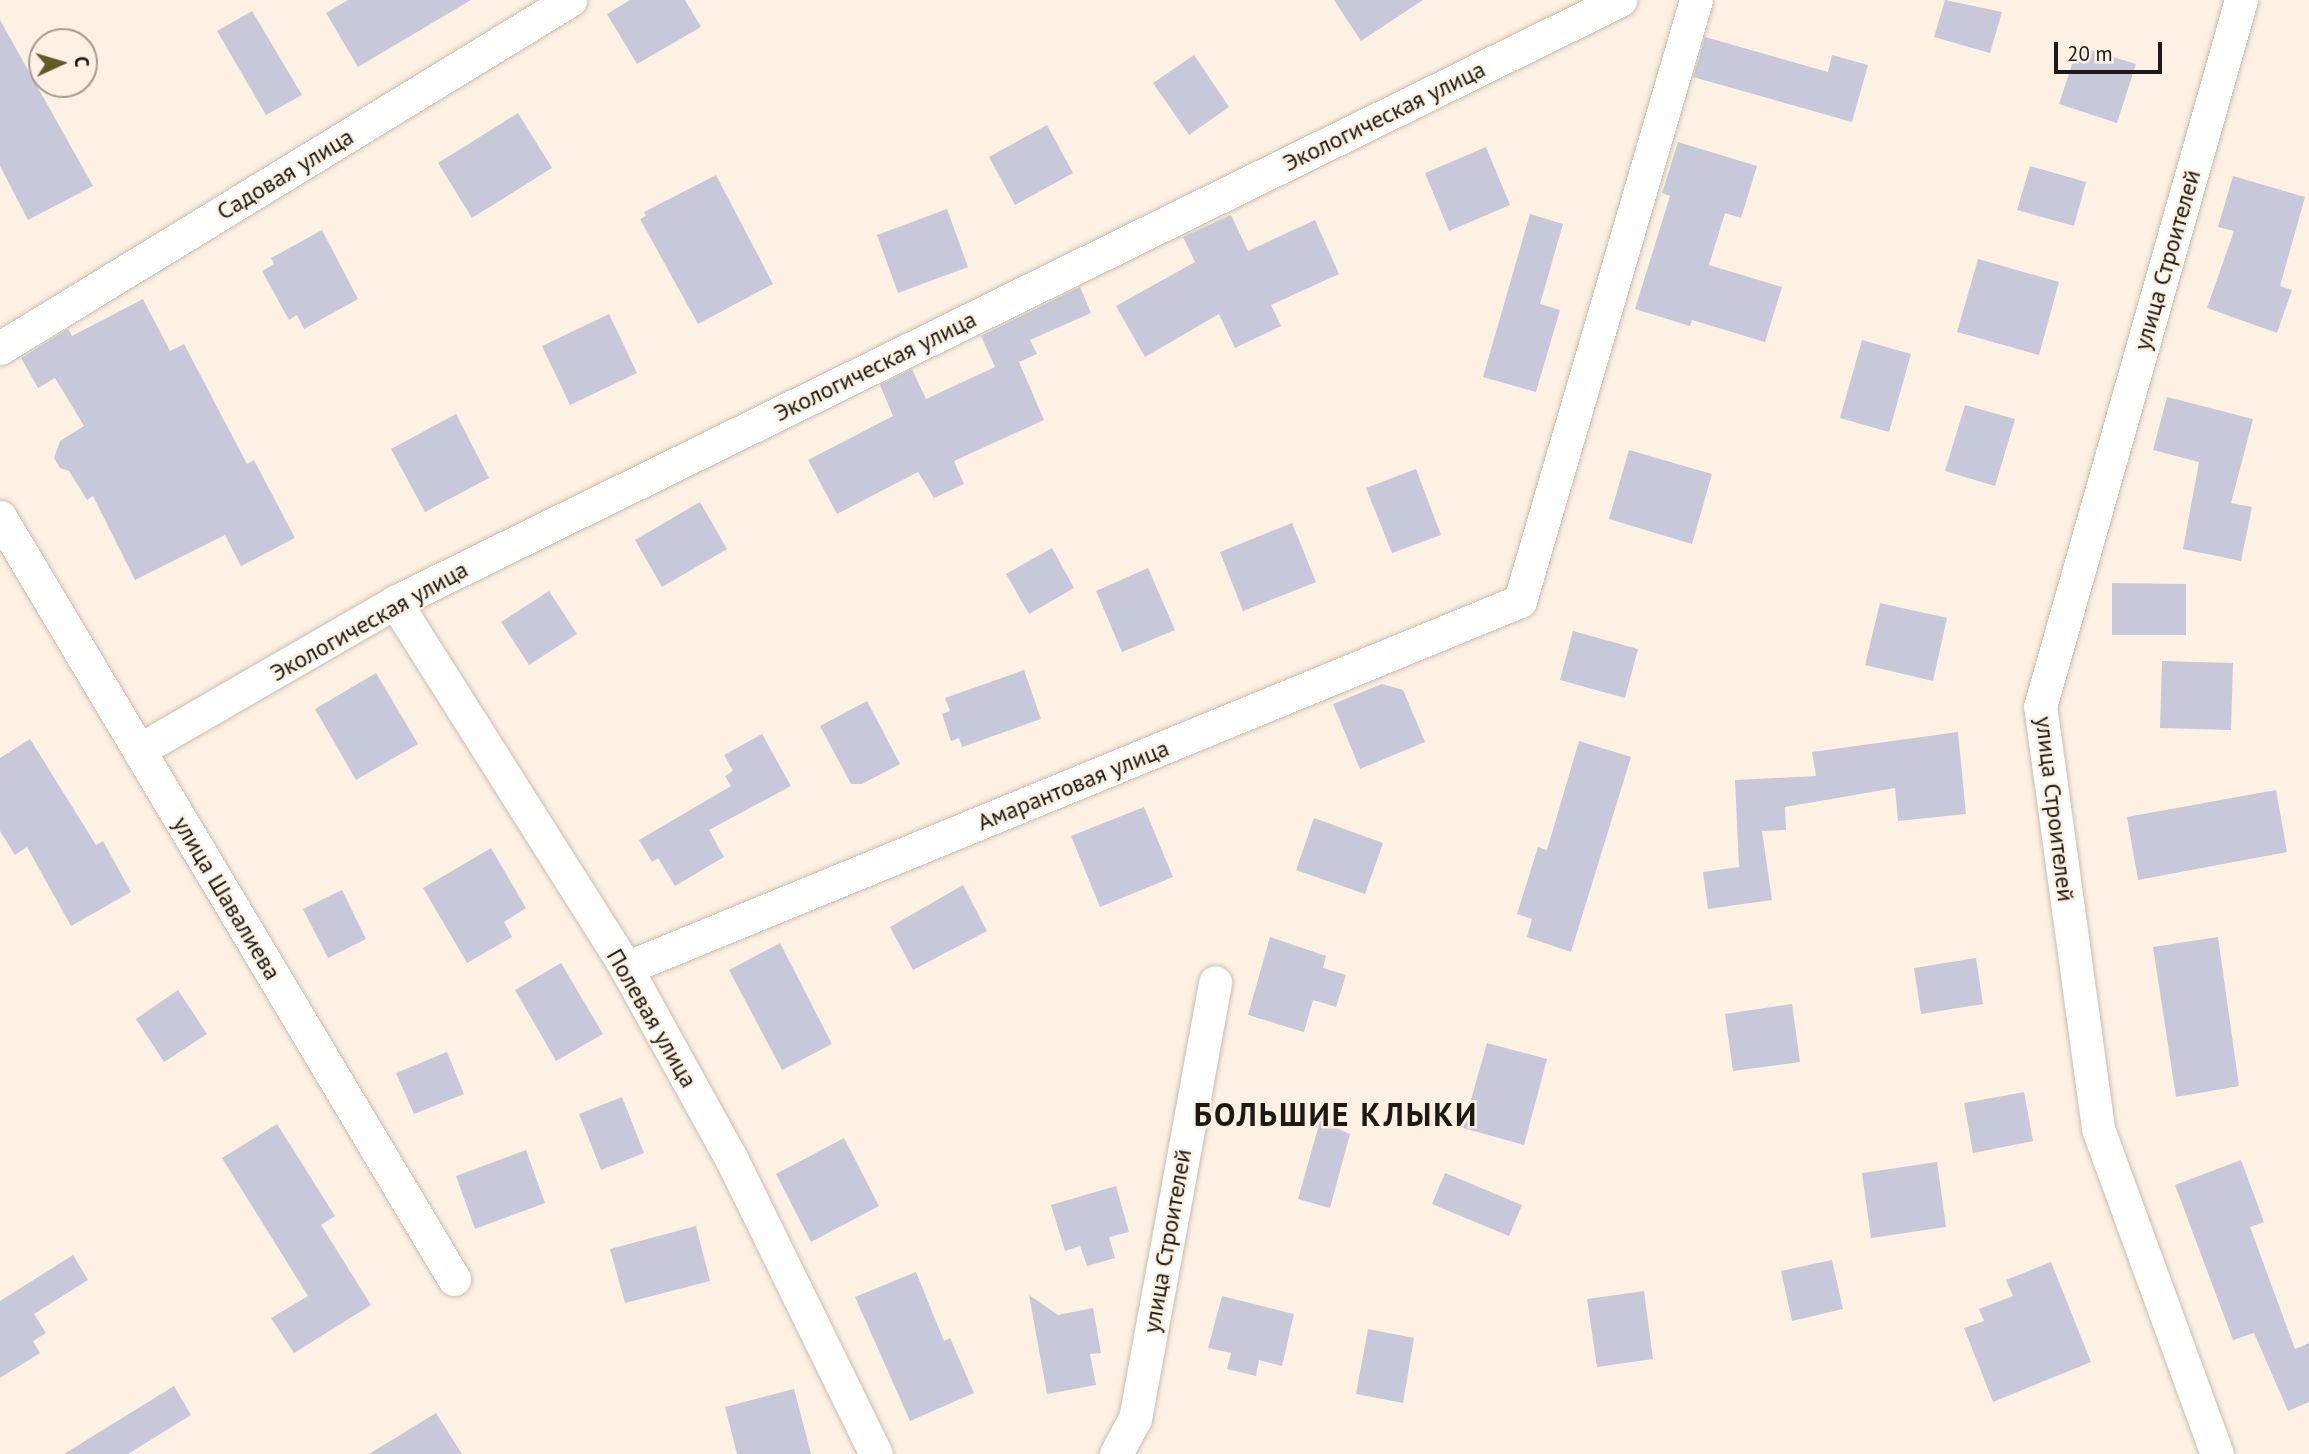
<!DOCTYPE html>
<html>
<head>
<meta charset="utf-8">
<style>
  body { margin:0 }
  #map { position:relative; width:2309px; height:1454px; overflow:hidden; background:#fdf1e3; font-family:"PT Sans",sans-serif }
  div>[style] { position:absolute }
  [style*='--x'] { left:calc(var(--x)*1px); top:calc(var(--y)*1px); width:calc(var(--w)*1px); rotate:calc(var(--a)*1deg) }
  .building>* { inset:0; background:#c7c9da }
  .roads { filter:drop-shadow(0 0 2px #c9bdb0) drop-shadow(0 0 2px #c9bdb0) }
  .street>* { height:33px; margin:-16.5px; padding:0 16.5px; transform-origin:16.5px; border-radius:16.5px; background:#fff }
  span { translate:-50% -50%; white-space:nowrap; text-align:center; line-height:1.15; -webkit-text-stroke:5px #fdf1e3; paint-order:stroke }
  .street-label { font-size:24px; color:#1d1914 }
  .district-label { font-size:32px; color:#1d1914; font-weight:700; letter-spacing:2px }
  .north { position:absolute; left:28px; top:28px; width:70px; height:70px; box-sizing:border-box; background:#fdf1e3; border:2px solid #a39b90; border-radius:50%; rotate:86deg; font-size:19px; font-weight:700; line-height:28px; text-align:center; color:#1d1914 }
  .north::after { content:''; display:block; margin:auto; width:24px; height:32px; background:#655926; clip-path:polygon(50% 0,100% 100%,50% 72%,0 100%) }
  .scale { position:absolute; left:2054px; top:42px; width:108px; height:32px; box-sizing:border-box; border:4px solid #1d1914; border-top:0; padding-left:9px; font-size:21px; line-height:24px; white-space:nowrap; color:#1d1914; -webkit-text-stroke:5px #fdf1e3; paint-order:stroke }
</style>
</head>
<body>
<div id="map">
  <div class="building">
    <i style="clip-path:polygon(348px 0,471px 0,358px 67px,326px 13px)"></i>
    <i style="clip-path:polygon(630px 0,685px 0,701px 27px,637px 64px,607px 14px)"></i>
    <i style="clip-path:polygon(1334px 0,1423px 0,1361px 41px)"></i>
    <i style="clip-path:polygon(1945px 0,2002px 12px,1990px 53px,1934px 37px)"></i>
    <i style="clip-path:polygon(252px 11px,302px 95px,266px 115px,217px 31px)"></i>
    <i style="clip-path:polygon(0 20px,93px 186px,28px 220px,0 166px)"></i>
    <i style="clip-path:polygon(1705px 37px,1828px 72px,1832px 55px,1868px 65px,1852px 122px,1693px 77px)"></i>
    <i style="clip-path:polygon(2078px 46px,2136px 64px,2117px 123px,2059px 104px)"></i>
    <i style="clip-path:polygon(1194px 55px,1229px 107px,1189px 135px,1153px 83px)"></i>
    <i style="clip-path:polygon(518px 113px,552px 168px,472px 218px,438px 163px)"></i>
    <i style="clip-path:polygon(1047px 125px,1073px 173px,1015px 205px,989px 157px)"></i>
    <i style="clip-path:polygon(1678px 142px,1757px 166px,1741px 218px,1725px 213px,1709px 265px,1782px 287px,1765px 342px,1692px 320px,1690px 326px,1635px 309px,1670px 196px,1662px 193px)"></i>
    <i style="clip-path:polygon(1486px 147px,1510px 205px,1449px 231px,1425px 173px)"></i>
    <i style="clip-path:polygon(2030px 166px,2086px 182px,2074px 226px,2017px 210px)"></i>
    <i style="clip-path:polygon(716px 175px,773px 284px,698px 324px,640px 219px,646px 216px,644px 212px)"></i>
    <i style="clip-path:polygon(2233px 176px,2305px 197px,2280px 286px,2292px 290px,2277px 333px,2207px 308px,2234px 231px,2218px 227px)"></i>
    <i style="clip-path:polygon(947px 209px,968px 267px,898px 293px,877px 235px)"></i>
    <i style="clip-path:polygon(1530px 214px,1563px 224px,1540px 304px,1560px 310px,1536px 392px,1483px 377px)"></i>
    <i style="clip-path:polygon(1231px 215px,1248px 251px,1315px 220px,1339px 274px,1271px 305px,1281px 326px,1235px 348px,1219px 314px,1145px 357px,1116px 306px,1195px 262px,1183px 237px)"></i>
    <i style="clip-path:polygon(322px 230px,358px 299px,304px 329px,297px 315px,289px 320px,262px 271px,274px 264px,271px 258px)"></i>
    <i style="clip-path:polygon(1978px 259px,2059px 282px,2039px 355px,1957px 332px)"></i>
    <i style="clip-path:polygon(1080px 287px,1091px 313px,1030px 340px,1037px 354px,1019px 362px,1044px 420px,954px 461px,964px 484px,934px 498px,918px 472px,837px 514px,808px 460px,893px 416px,880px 385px,912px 369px,926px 399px,995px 367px,981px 336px)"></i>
    <i style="clip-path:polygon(143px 299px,170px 351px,184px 344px,247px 464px,254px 460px,295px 538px,241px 566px,225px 535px,135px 580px,93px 496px,87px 500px,69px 471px,60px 468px,54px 458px,60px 441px,84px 426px,55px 378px,38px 388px,21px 358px,68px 329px,72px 336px)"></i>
    <i style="clip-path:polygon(609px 314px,637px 373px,570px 405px,542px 346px)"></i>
    <i style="clip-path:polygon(1862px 340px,1911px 354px,1889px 432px,1840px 418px)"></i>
    <i style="clip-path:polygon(2167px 397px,2253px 419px,2231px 503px,2252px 507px,2241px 561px,2183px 549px,2199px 462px,2153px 450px)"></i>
    <i style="clip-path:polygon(1965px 405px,2015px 419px,1995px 486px,1945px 471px)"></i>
    <i style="clip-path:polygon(456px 414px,489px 478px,425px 512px,391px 449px)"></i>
    <i style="clip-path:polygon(1629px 450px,1712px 474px,1692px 544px,1609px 519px)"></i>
    <i style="clip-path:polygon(1416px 469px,1441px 535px,1392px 553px,1366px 488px)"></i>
    <i style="clip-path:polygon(700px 502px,727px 549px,662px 587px,635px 540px)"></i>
    <i style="clip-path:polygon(1292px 523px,1316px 582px,1243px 611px,1220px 552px)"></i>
    <i style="clip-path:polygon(1052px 548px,1074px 588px,1029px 614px,1006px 574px)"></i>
    <i style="clip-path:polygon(1148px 568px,1175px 630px,1122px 652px,1096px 591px)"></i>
    <i style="clip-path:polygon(2112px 583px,2186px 584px,2186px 635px,2112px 635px)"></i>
    <i style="clip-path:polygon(549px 591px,577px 634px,529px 665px,501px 622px)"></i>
    <i style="clip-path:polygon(1880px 603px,1947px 618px,1933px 681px,1865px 665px)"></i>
    <i style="clip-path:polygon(1573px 631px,1638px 649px,1625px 698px,1560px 680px)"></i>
    <i style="clip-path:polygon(2162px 661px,2233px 663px,2231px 730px,2160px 728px)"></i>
    <i style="clip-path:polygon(1024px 670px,1041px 719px,962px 747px,959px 738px,951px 741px,942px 714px,950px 711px,945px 698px)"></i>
    <i style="clip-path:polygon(376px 673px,418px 744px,356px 780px,315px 709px)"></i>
    <i style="clip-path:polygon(1382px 684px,1403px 690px,1425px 742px,1360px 769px,1333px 704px)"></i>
    <i style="clip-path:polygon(867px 701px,900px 764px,862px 784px,851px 784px,820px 726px)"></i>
    <i style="clip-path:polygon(1958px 732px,1966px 814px,1898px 821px,1895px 788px,1785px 807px,1786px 830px,1762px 831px,1772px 900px,1708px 909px,1703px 872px,1739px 867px,1735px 780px,1816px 776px,1812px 752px)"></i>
    <i style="clip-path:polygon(762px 734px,791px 786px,709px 830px,724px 857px,675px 886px,658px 858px,652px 862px,639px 840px,731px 786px,725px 776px,733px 771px,724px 755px)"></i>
    <i style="clip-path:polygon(30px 739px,96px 845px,103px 841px,131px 892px,71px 926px,27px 847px,15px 855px,0 831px,0 758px)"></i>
    <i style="clip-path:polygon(1579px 741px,1631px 757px,1571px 952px,1527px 937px,1532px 919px,1517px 914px,1538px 847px,1547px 850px)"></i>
    <i style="clip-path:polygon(2276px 790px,2287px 852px,2138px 880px,2127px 817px)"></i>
    <i style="clip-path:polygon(1144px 807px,1173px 877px,1100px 907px,1071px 836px)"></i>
    <i style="clip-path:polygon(1314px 818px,1383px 843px,1365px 894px,1296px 870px)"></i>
    <i style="clip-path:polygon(491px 848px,526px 908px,504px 922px,512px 937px,467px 963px,423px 888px)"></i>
    <i style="clip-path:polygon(963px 885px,987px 931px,913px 970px,890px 927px)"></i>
    <i style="clip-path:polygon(342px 890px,366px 939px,328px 958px,303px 909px)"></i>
    <i style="clip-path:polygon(1270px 937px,1326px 956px,1323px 968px,1346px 975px,1336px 1007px,1313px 1000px,1304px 1032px,1248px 1015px)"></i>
    <i style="clip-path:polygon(2218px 937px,2239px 1086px,2176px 1097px,2153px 947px)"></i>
    <i style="clip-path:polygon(780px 943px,832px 1044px,782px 1070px,729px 970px)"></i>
    <i style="clip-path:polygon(1976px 958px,1983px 1004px,1921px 1014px,1914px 968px)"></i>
    <i style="clip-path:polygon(561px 963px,603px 1034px,556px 1061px,515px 990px)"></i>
    <i style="clip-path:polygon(178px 990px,207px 1034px,164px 1062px,136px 1019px)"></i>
    <i style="clip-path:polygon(1792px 1004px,1800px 1062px,1733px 1071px,1725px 1014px)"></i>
    <i style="clip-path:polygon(1487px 1043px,1547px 1059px,1524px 1145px,1463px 1128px)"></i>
    <i style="clip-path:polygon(447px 1052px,464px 1094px,414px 1114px,396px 1073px)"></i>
    <i style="clip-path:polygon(2024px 1092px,2033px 1141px,1973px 1153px,1964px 1103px)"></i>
    <i style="clip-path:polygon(622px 1097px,644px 1153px,601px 1170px,579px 1114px)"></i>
    <i style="clip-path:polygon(1320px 1121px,1350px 1134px,1330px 1208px,1298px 1199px)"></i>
    <i style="clip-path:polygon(277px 1124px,335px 1216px,321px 1225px,371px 1305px,294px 1353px,271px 1318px,308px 1296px,222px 1158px)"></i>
    <i style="clip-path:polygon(844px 1138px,879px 1206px,811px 1242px,776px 1174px)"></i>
    <i style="clip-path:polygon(526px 1150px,545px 1203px,475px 1229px,456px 1176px)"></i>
    <i style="clip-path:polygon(2241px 1160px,2264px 1222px,2250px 1227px,2295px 1349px,2309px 1343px,2309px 1402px,2288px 1411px,2254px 1333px,2233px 1340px,2175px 1185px)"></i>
    <i style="clip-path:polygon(1937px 1162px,1946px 1227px,1871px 1238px,1862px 1173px)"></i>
    <i style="clip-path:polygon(1445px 1173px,1522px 1205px,1509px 1236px,1432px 1204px)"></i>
    <i style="clip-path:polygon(1116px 1186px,1129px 1232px,1109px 1237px,1115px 1258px,1087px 1266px,1080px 1246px,1065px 1251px,1051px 1205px)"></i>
    <i style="clip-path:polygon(696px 1226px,710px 1281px,625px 1303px,610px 1249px)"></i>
    <i style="clip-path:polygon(73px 1255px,88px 1280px,34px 1314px,46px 1333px,33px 1341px,40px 1353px,0 1378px,0 1301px)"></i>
    <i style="clip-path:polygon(1832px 1260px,1843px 1309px,1792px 1321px,1781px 1271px)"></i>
    <i style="clip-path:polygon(2051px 1262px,2091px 1362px,1993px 1402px,1964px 1328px,1984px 1321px,1979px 1309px,2013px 1296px,2006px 1280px)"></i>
    <i style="clip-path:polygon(916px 1272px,944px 1341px,950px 1338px,974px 1393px,910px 1421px,855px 1297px)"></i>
    <i style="clip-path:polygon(1644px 1291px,1653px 1359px,1597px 1367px,1587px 1299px)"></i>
    <i style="clip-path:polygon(1029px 1295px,1058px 1315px,1093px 1308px,1101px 1353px,1090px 1354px,1096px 1385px,1047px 1394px)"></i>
    <i style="clip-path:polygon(1222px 1296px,1294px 1314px,1282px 1366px,1259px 1360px,1256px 1376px,1227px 1369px,1231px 1353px,1208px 1348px)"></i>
    <i style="clip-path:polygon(1368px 1329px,1414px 1338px,1403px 1403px,1356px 1394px)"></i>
    <i style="clip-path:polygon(174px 1386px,191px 1415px,128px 1454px,64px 1454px)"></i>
    <i style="clip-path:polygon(794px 1389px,811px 1454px,737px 1454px,725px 1407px)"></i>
    <i style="clip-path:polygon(436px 1413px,462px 1454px,369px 1454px)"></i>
  </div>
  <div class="roads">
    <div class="street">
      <i style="--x:0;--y:348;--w:668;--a:-31.41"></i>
      <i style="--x:0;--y:517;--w:887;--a:59.21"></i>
      <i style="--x:395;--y:602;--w:433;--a:57.7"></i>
      <i style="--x:626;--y:968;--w:219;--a:61.1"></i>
      <i style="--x:732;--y:1160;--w:327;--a:63.9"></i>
      <i style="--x:139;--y:750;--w:296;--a:-30"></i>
      <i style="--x:395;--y:602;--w:1365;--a:-26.17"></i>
      <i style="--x:626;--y:968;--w:966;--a:-22.32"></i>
      <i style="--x:1520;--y:601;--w:626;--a:-73.68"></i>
      <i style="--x:1116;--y:1454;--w:40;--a:-62"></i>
      <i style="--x:1135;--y:1419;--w:444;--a:-79.6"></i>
      <i style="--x:2217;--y:1454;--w:347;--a:-110.1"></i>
      <i style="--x:2098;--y:1128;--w:425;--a:-97.8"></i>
      <i style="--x:2040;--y:707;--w:735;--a:-74.13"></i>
    </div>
  </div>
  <div class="street-label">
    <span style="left:1384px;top:116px;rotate:-26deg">Экологическая улица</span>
    <span style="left:285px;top:174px;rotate:-31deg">Садовая улица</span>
    <span style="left:2167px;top:260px;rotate:-74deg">улица Строителей</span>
    <span style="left:875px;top:366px;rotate:-26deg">Экологическая улица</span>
    <span style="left:369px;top:621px;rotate:-29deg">Экологическая улица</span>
    <span style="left:1073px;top:785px;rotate:-22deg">Амарантовая улица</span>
    <span style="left:2055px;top:809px;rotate:83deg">улица Строителей</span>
    <span style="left:227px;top:898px;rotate:59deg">улица Шавалиева</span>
    <span style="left:652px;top:1018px;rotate:60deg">Полевая улица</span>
    <span style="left:1167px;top:1241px;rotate:-80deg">улица Строителей</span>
  </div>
  <div class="district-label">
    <span style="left:1336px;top:1114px">БОЛЬШИЕ КЛЫКИ</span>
  </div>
  <div class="north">С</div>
  <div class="scale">20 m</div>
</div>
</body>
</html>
